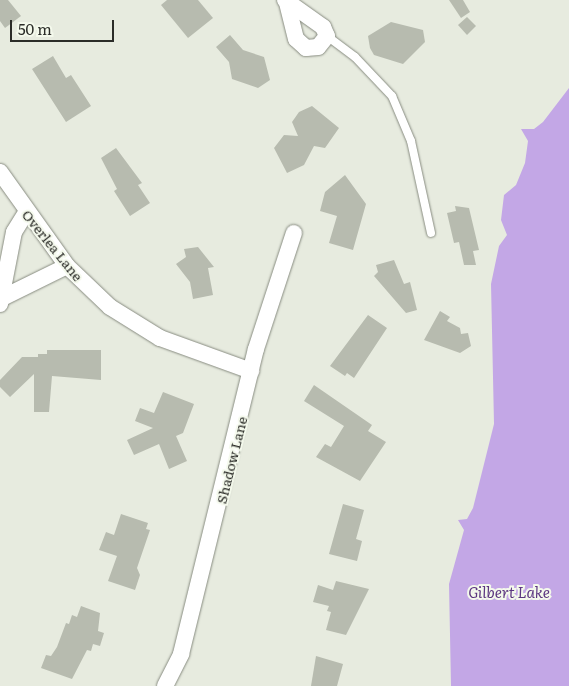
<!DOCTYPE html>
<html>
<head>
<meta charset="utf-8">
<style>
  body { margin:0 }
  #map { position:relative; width:569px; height:686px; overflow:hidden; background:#e7ebdf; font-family:Literata,serif }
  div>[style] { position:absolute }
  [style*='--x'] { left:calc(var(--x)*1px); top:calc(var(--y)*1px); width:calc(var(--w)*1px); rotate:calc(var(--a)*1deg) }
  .water>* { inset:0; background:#c3a7e6 }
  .building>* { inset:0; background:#b7bbaf }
  .roads { filter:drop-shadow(0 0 1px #888c81) drop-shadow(0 0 1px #888c81) }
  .service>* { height:8px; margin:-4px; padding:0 4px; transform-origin:4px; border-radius:4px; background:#fff }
  .minor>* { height:16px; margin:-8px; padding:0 8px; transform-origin:8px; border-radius:8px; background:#fff }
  span { translate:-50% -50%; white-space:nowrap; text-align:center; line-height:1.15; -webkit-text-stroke:4px #f4f9ec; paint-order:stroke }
  .street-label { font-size:14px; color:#2b2c28 }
  .water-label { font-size:15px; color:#5b3580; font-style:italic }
  .scale { position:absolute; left:10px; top:20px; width:104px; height:22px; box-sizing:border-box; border:2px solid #2b2c28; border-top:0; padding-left:6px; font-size:15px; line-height:18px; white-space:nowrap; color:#2b2c28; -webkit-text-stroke:4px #f4f9ec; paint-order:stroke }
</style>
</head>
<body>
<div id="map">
  <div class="water">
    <i style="clip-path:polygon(569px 88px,569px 686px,451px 686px,449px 584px,464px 530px,458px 520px,467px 519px,473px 508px,494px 424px,491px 284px,499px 246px,507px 235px,501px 220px,504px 195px,516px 185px,525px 163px,528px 141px,521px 129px,534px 129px,543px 122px)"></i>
  </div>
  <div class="building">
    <i style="clip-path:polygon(0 0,8px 0,21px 16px,5px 28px,0 21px)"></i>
    <i style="clip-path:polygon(167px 0,198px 0,213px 18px,188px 38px,161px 5px)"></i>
    <i style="clip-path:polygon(449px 0,463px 0,470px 12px,461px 18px)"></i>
    <i style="clip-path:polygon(467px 17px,476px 26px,467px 35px,458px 25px)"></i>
    <i style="clip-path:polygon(391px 22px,423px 30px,425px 42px,403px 64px,374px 55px,370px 48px,368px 36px)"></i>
    <i style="clip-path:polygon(230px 35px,243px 50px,264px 57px,270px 80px,258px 88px,232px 79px,229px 62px,216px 47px)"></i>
    <i style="clip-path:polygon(53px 56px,66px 78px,71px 75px,91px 106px,66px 122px,32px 69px)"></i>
    <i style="clip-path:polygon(312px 106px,339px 128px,325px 148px,314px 146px,304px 165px,287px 173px,274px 148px,284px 135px,298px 136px,292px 122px,299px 112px)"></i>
    <i style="clip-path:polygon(116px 148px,142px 183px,138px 185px,150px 203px,130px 216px,114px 191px,117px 189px,101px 158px)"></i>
    <i style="clip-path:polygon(345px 175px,366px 204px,353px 250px,329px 243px,337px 216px,320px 211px,325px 192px)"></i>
    <i style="clip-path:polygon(455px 206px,469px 208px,479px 250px,473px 251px,476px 265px,464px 265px,459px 242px,454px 243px,447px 213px,456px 211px)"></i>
    <i style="clip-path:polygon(198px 247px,214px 267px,208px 268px,213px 295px,193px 299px,190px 282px,176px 264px,186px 257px,184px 249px)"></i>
    <i style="clip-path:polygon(394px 260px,404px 284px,410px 282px,417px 310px,406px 313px,374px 276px,378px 272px,376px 265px)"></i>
    <i style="clip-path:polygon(440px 311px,450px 317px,447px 321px,460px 328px,461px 334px,468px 333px,471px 346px,460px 353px,424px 340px)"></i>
    <i style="clip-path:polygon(368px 315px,387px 328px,354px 378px,347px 373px,345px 376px,330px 366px)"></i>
    <i style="clip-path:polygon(47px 350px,101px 350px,101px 380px,52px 376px,49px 412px,34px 412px,34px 374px,10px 397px,0 387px,0 380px,22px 357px,38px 357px,38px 354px,47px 354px)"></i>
    <i style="clip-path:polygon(314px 385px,372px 425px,368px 431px,386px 442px,360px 481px,316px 457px,325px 444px,331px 447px,344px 426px,304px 401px)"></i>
    <i style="clip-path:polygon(163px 392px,194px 404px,183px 433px,176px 436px,187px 461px,169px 469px,159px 444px,134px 455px,127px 440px,153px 428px,135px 421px,140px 408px,154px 413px)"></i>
    <i style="clip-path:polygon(343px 504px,364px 510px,356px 539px,362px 541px,357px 561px,329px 554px)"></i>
    <i style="clip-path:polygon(121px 514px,148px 523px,146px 529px,150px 530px,137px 568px,140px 575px,135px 590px,108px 581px,117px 556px,99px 550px,106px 532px,114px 535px)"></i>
    <i style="clip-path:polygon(336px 581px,369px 589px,346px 635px,326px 630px,331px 612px,327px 611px,329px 606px,313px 602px,318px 585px,333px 590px)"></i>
    <i style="clip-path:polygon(81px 606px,100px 613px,98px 631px,104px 633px,100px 646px,93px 644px,91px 651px,87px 650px,72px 679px,41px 668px,46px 655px,51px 656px,57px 647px,66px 623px,69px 624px,72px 615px,77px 617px)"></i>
    <i style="clip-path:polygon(316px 656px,343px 664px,337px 686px,311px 686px)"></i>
  </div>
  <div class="roads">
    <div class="service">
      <i style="--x:327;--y:36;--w:35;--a:37"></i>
      <i style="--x:355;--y:57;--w:54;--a:46.5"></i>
      <i style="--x:392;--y:96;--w:49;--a:67.1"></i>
      <i style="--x:411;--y:141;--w:94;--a:77.7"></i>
    </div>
    <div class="minor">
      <i style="--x:285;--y:0;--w:47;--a:35.4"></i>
      <i style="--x:323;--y:27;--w:10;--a:66"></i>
      <i style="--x:327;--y:36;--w:14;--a:129"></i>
      <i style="--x:318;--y:47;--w:12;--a:175"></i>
      <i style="--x:306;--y:48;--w:13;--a:-138"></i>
      <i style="--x:296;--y:39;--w:38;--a:-104"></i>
      <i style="--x:0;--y:172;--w:115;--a:54.5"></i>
      <i style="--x:67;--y:266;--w:59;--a:43.6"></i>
      <i style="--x:110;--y:307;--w:59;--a:31.8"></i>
      <i style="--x:160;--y:338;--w:97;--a:19.9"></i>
      <i style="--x:4;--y:297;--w:70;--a:-26.2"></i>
      <i style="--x:0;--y:304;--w:73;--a:-79"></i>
      <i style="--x:14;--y:232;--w:22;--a:-58"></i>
      <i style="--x:165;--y:686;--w:36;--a:-63"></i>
      <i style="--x:181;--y:654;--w:314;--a:-76.2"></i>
      <i style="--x:256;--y:349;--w:122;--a:-71.9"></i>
    </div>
  </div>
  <div class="street-label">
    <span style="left:53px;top:245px;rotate:51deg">Overlea Lane</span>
    <span style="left:231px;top:460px;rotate:-76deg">Shadow Lane</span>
  </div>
  <div class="water-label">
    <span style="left:509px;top:592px">Gilbert Lake</span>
  </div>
  <div class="scale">50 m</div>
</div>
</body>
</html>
